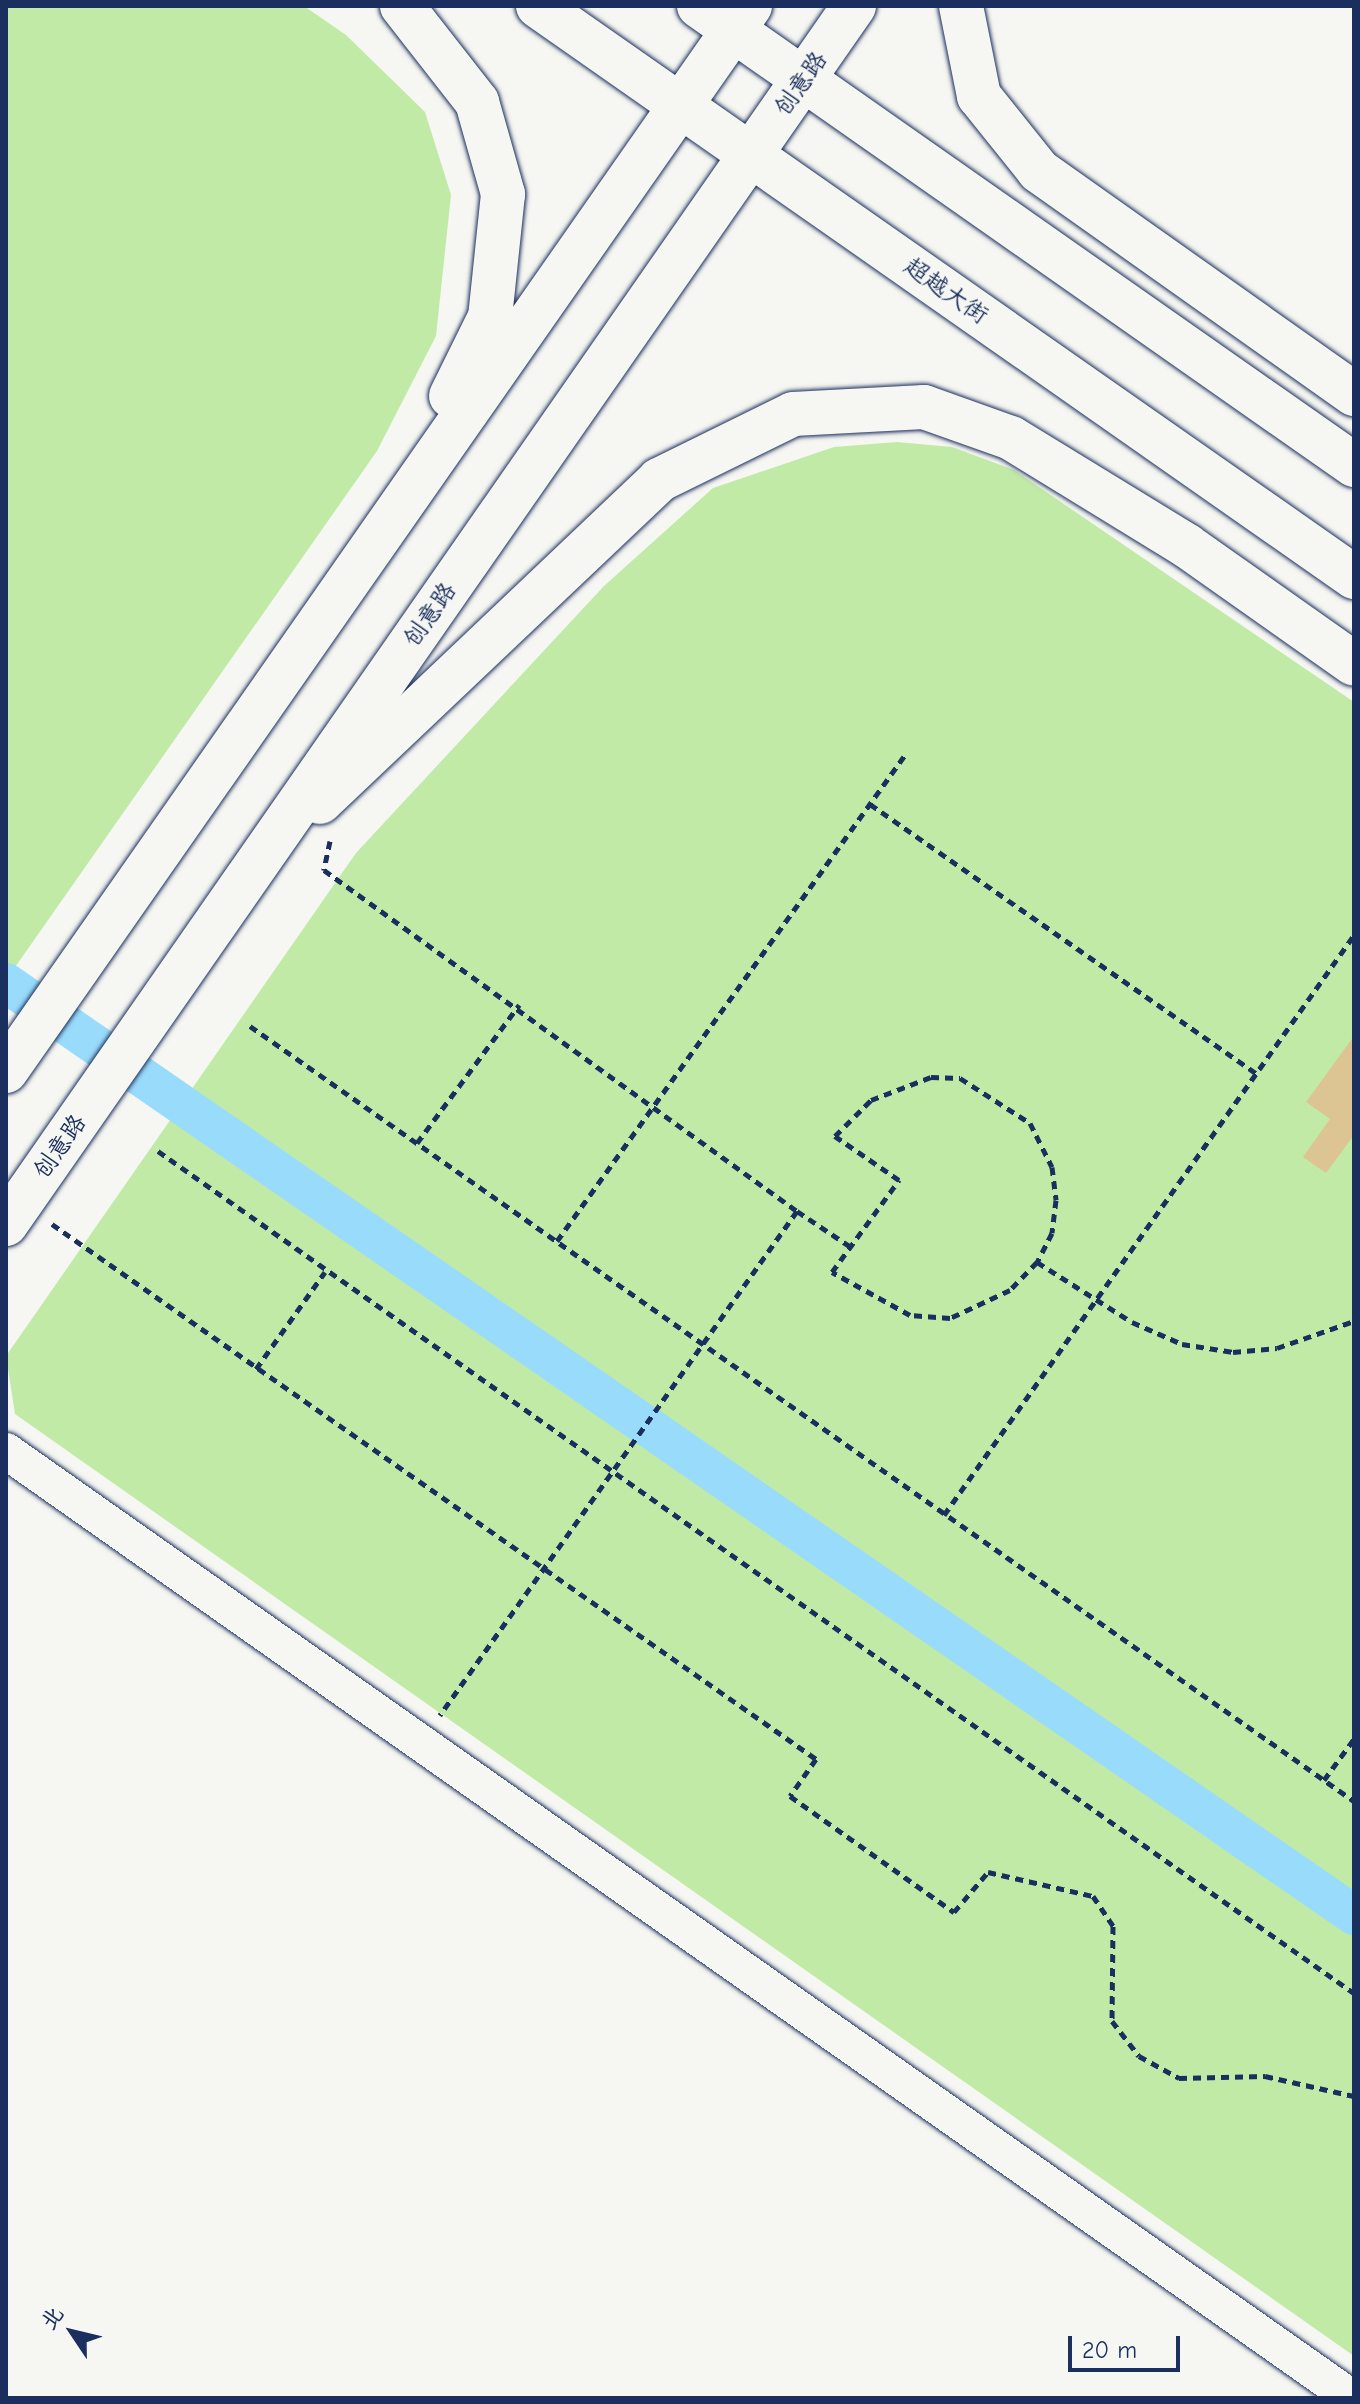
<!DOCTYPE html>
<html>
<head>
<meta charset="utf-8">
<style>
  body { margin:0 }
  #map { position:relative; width:1360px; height:2404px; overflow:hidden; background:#f6f6f2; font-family:"Comic Neue","LXGW WenKai TC",sans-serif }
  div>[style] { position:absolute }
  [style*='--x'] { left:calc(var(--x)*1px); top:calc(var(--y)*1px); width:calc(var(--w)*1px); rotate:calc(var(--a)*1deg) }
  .green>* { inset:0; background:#c1eaa7 }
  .canal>* { height:40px; margin:-20px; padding:0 20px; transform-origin:20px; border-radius:20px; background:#99dbfb }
  .building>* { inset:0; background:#ddc493 }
  .path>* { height:5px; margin-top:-2.5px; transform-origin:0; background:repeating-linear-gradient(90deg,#1b2f5e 0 8px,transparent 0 14px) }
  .roads { filter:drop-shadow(0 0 2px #1b2f5e) drop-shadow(0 0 2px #1b2f5e) }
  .street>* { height:36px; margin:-18px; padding:0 18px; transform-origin:18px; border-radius:18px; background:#f6f6f2 }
  .secondary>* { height:44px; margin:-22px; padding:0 22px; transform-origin:22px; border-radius:22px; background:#f6f6f2 }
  span { translate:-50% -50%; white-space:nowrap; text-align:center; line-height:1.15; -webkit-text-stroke:8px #f6f6f2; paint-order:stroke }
  .street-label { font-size:24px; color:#1b2f5e }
  .frame { position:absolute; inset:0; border:8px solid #1b2f5e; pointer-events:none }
  .north { position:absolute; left:32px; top:2292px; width:80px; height:80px; -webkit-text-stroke:6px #f6f6f2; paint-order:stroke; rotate:305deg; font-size:22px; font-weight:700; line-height:32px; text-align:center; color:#1b2f5e }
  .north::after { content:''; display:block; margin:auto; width:28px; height:36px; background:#1b2f5e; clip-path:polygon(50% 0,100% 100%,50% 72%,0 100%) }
  .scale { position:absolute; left:1068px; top:2336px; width:112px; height:36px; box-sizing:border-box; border:4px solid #1b2f5e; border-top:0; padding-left:10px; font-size:24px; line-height:28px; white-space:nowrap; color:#1b2f5e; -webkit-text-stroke:6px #f6f6f2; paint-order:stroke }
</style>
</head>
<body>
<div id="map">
  <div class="green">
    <i style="clip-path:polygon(6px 6px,304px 6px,346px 35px,425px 112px,451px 195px,436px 336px,377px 451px,6px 980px)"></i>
    <i style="clip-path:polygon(897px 442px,952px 447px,1014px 470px,1354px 702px,1354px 2356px,15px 1414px,6px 1356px,356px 853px,604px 586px,713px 488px,834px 447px)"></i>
  </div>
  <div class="canal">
    <i style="--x:6;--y:983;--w:1639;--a:34.66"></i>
  </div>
  <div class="building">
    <i style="clip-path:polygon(1354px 1036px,1354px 1135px,1326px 1173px,1303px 1157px,1330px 1119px,1306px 1102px)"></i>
  </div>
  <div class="path">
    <i style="--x:870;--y:804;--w:472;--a:34.9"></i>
    <i style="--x:330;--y:841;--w:30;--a:102"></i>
    <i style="--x:324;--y:870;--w:583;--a:35.79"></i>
    <i style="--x:797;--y:1211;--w:618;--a:125.31"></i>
    <i style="--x:250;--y:1026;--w:1349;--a:35.07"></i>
    <i style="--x:931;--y:1077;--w:29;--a:2"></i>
    <i style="--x:960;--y:1078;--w:83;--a:32.7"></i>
    <i style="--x:1030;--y:1123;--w:49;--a:63.4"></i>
    <i style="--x:1052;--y:1167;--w:33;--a:83"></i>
    <i style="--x:1056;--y:1200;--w:33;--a:97"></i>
    <i style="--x:1052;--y:1233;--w:33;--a:117"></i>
    <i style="--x:1037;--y:1262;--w:39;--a:134"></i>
    <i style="--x:1010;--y:1290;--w:66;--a:155"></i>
    <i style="--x:950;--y:1318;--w:40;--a:-175.7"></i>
    <i style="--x:910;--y:1315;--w:89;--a:-151.1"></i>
    <i style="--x:832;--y:1272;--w:114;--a:-53.9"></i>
    <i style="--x:899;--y:1180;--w:78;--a:-145.5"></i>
    <i style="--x:835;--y:1136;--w:51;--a:-45"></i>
    <i style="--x:871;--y:1100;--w:64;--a:-21"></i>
    <i style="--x:417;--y:1143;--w:172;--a:-53.5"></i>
    <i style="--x:158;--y:1151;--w:1463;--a:35.15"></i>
    <i style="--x:797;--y:1211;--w:65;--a:33.7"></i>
    <i style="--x:52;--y:1224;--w:933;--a:35"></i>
    <i style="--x:816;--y:1759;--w:45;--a:125.1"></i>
    <i style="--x:790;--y:1796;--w:201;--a:35.3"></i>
    <i style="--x:954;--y:1912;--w:52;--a:-49.6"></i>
    <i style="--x:988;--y:1872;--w:108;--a:12.9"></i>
    <i style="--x:1093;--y:1896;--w:36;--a:56"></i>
    <i style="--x:1113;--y:1926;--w:95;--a:90.6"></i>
    <i style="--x:1112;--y:2021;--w:44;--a:52.4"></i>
    <i style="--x:1139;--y:2056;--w:46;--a:28.8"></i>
    <i style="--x:1179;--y:2078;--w:86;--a:-1.3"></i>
    <i style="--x:1265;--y:2076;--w:91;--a:12.7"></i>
    <i style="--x:557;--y:1241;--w:598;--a:-54.4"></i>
    <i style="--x:1037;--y:1262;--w:112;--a:32.3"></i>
    <i style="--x:1132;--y:1322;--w:55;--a:23.7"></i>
    <i style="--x:1182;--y:1344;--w:52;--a:8.9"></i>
    <i style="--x:1233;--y:1352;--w:44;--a:-5.2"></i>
    <i style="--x:1277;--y:1348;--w:82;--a:-19.3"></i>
    <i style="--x:256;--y:1369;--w:119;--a:-54.6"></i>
    <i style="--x:944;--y:1515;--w:710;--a:-54.74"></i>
    <i style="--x:1324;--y:1780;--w:51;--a:-53.8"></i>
  </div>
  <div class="roads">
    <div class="street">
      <i style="--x:6;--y:1451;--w:1646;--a:35.13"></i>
    </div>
    <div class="secondary">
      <i style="--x:402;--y:6;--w:122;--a:52"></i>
      <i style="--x:477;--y:102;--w:96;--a:74.2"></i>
      <i style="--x:503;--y:194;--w:124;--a:96"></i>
      <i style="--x:490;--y:317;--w:88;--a:116.3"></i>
      <i style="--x:538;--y:6;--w:996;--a:34.98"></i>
      <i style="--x:699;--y:6;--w:800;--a:35.02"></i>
      <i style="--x:961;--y:6;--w:92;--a:78.7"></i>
      <i style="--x:979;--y:96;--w:96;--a:51.3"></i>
      <i style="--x:1039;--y:171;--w:386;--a:35.3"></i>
      <i style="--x:320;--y:802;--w:468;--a:-43.5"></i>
      <i style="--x:659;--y:480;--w:149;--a:-26.2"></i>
      <i style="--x:793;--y:414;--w:131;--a:-3.1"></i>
      <i style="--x:924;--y:407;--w:92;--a:19.6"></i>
      <i style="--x:1011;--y:438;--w:206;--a:31.5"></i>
      <i style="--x:1187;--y:546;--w:204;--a:35.2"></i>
      <i style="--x:6;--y:1071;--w:1299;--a:-55.06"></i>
      <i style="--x:6;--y:1224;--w:1484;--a:-55.15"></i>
    </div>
  </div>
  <div class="street-label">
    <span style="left:801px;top:84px;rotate:-55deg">创意路</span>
    <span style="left:946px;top:291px;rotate:35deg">超越大街</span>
    <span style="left:430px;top:615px;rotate:-55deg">创意路</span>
    <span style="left:60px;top:1147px;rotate:-55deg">创意路</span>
  </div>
  <div class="frame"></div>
  <div class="north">北</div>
  <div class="scale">20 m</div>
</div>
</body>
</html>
